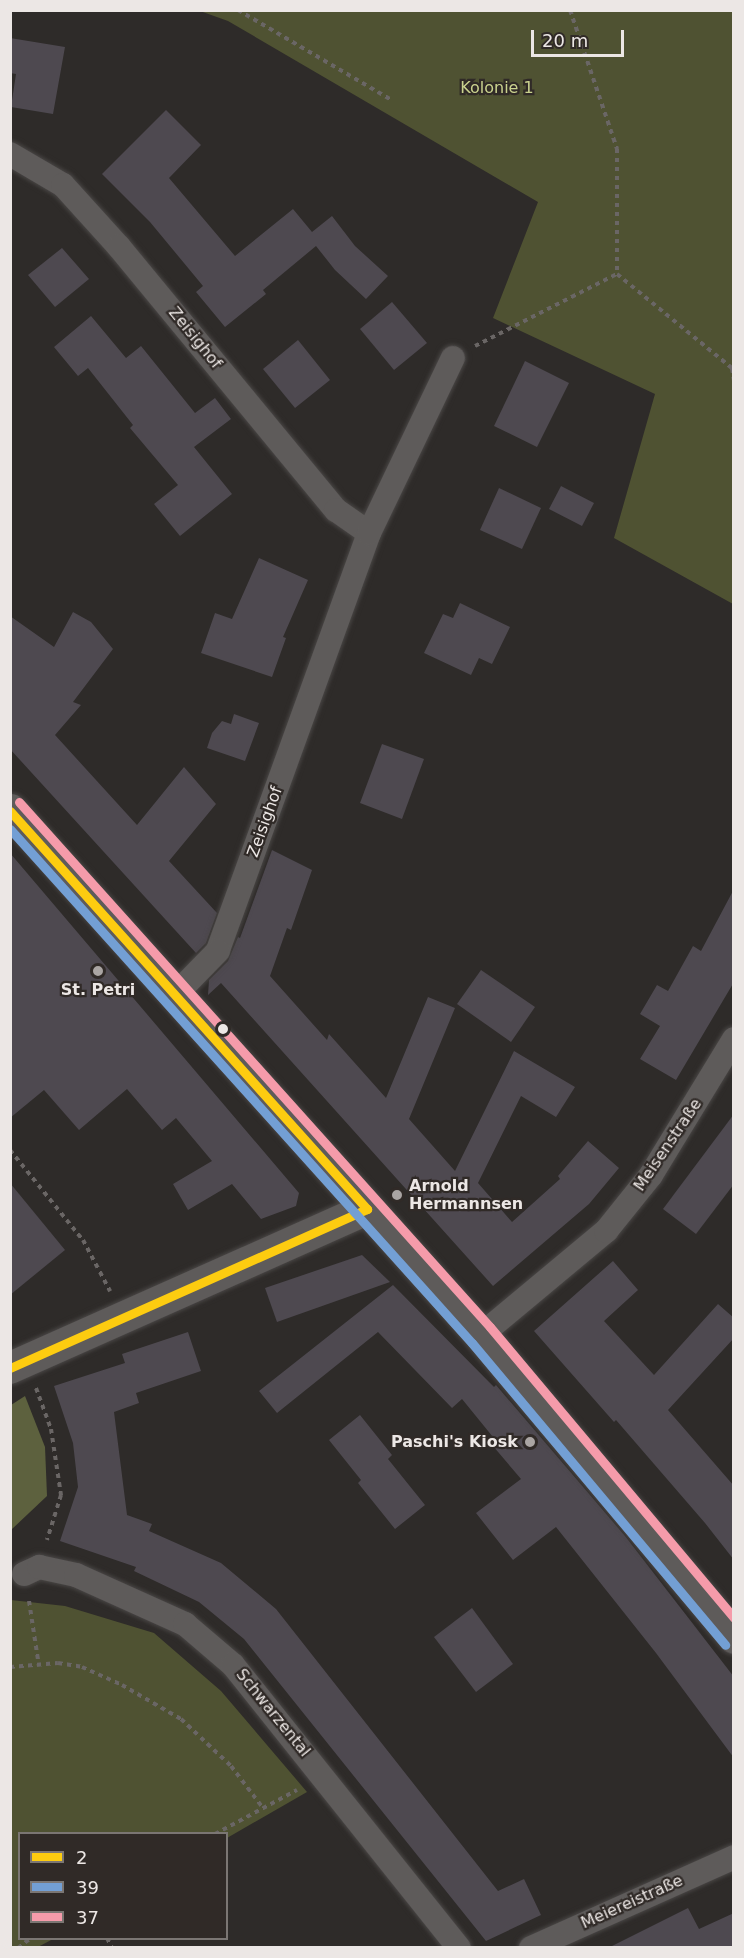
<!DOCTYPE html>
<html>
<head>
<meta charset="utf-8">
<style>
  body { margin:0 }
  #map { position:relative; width:744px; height:1958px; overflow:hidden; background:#2e2b29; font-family:"DejaVu Sans",sans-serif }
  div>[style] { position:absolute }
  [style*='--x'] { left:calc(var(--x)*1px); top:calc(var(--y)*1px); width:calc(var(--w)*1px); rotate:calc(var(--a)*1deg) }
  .green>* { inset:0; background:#4f5232 }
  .forest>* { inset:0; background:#5d613e }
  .building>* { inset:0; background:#4e4950 }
  .path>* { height:4px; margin-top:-2px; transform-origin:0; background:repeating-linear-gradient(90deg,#6a6665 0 4.5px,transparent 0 9px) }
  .roads { filter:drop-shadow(0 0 2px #494645) drop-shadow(0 0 2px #494645) }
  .minor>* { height:24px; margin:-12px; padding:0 12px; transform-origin:12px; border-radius:12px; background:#5e5b5a }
  .tertiary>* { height:32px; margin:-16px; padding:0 16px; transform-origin:16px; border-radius:16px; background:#5e5b5a }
  .secondary>* { height:33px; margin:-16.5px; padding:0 16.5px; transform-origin:16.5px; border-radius:16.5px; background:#5e5b5a }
  .bus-1>* { height:9px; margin:-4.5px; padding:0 4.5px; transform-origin:4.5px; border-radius:4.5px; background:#fdcc10 }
  .bus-2>* { height:9px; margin:-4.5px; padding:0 4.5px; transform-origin:4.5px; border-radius:4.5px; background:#739fd4 }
  .bus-3>* { height:9px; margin:-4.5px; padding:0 4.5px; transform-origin:4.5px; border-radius:4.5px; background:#f59baa }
  .dots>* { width:16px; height:16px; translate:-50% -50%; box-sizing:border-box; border:3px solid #302a27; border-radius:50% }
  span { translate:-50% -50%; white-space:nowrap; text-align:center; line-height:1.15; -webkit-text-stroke:4.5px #302a27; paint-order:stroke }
  .park-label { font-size:16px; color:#cad28e }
  .street-label { font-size:16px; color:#ece7e5 }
  .poi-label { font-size:16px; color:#ece7e5; font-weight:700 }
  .left { translate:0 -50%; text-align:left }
  .right { translate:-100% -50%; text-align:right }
  .frame { position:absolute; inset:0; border:12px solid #ece7e5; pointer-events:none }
  .legend { position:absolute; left:18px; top:1832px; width:210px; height:108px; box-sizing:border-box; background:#302a27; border:2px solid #7b7673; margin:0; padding:8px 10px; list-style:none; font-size:18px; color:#ece7e5 }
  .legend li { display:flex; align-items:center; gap:12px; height:30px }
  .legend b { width:30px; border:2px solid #7b7673 }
  .scale { position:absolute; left:531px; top:30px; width:93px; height:27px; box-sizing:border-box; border:3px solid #ece7e5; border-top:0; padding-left:8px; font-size:18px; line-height:21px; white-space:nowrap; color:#ece7e5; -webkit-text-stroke:4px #302a27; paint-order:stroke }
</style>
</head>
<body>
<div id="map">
  <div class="green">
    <i style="clip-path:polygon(200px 11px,733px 11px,733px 604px,614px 538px,655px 394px,493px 318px,538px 202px,228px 21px)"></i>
    <i style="clip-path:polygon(11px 1600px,65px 1606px,154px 1633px,221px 1691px,307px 1792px,227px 1838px,226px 1834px,20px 1834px,20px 1938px,53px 1939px,38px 1947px,11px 1947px)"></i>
  </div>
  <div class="forest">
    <i style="clip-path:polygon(25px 1396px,45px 1447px,47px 1496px,11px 1530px,11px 1405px)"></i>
  </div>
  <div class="building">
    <i style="clip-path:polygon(10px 38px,65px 47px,53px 114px,11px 107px,16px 74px,10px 73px)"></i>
    <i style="clip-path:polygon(166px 110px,201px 145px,169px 178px,235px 256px,293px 209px,312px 232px,332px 216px,355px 246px,388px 276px,366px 299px,335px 270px,316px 246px,263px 290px,266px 294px,225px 327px,196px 292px,203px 286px,150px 222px,102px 174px)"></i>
    <i style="clip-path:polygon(62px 248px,89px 279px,55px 307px,28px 275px)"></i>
    <i style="clip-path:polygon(392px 302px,427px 343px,394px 370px,360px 329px)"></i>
    <i style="clip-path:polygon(91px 316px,126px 358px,141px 346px,195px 413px,215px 398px,231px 419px,194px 447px,232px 494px,180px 536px,154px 504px,178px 485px,130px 428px,133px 425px,88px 368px,78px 376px,54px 347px)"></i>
    <i style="clip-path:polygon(298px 340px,330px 380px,295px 408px,263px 369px)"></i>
    <i style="clip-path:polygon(525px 361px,569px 383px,537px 447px,494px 426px)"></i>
    <i style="clip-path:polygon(561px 486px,594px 503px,582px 526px,549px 509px)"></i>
    <i style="clip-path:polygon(499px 488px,541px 508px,522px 549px,480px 530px)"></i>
    <i style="clip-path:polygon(259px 558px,308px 580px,283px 637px,286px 638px,272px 677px,201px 653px,215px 613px,232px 619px)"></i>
    <i style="clip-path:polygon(460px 603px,510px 627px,492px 664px,479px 658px,471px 675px,424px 653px,443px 614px,453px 618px)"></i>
    <i style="clip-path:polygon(73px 612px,91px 622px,113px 649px,73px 702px,81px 705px,55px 735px,137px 825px,184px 767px,216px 804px,169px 861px,217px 913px,206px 943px,196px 953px,10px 749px,10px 616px,54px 647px)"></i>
    <i style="clip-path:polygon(234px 714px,259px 723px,245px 761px,207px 748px,212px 733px,222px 721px,231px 724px)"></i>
    <i style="clip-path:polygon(382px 744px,424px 759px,402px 819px,360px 803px)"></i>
    <i style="clip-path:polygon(272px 850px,312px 870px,291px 930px,287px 928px,270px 976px,327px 1040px,329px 1034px,386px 1098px,428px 997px,455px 1008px,409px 1119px,455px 1171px,514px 1051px,575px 1087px,556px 1117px,521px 1096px,478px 1183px,512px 1222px,560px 1179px,558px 1176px,588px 1141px,619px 1168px,589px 1204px,493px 1286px,221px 983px,208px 995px,209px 980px,228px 961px,238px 937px,240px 938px)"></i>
    <i style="clip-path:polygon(10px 853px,299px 1193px,296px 1206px,261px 1219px,232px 1184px,188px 1210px,173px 1184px,212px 1161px,176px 1118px,162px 1130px,127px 1089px,79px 1130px,44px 1090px,10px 1118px)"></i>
    <i style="clip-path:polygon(734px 889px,734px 982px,676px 1080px,640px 1059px,660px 1026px,640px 1014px,657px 985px,668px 991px,693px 946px,701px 951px)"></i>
    <i style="clip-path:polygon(481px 970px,535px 1007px,511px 1042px,457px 1004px)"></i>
    <i style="clip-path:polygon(734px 1114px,734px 1184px,696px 1234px,663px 1209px)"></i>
    <i style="clip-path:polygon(10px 1183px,65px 1250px,10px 1295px)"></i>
    <i style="clip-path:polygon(362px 1255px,390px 1282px,277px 1322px,265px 1288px)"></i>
    <i style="clip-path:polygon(613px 1261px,638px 1290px,604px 1321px,654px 1375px,718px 1304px,734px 1318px,734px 1338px,668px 1410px,734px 1486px,734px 1560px,705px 1523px,616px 1420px,614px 1422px,534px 1331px)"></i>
    <i style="clip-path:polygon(393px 1285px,494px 1387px,496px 1385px,625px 1536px,734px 1677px,734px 1758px,656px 1653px,556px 1527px,513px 1560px,476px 1513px,521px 1479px,493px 1446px,497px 1442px,462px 1399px,452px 1408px,378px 1332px,277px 1413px,259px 1391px)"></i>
    <i style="clip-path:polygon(188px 1332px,201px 1371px,136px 1393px,139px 1403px,114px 1412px,127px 1515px,152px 1524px,149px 1531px,221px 1563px,276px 1609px,498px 1891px,524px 1879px,541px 1915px,486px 1941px,244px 1639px,199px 1602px,134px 1571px,136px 1567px,60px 1541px,78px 1487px,73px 1443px,54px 1386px,125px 1363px,122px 1354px)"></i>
    <i style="clip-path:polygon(360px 1415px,392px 1455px,388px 1459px,425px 1505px,395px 1529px,358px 1483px,361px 1480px,329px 1440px)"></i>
    <i style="clip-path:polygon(472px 1608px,513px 1664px,476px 1692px,434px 1637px)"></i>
    <i style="clip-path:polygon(688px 1908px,699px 1929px,734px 1913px,734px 1947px,610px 1947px)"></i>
  </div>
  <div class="path">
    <i style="--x:238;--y:10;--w:176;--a:30.4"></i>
    <i style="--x:570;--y:10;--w:147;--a:71.3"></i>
    <i style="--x:617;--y:149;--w:125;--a:90"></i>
    <i style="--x:475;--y:346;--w:159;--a:-26.9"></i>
    <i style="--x:617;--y:274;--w:149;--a:39.3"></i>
    <i style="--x:732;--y:368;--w:13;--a:81"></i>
    <i style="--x:10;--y:1150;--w:116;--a:51"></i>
    <i style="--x:83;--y:1240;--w:58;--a:62.1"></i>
    <i style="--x:36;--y:1388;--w:44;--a:69.9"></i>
    <i style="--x:51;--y:1429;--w:67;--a:81.4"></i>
    <i style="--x:61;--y:1495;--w:47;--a:107.3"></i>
    <i style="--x:29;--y:1601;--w:66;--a:81.3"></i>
    <i style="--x:10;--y:1667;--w:48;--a:-4.8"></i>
    <i style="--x:58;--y:1663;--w:24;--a:9"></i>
    <i style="--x:82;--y:1667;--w:44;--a:24.2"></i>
    <i style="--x:122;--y:1685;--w:68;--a:30"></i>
    <i style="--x:181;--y:1719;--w:69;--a:43.2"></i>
    <i style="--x:231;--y:1766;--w:53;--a:52.7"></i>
    <i style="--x:215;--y:1834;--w:93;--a:-28.2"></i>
    <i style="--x:107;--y:1938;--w:11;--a:63"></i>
    <i style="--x:18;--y:1948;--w:16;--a:-38"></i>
  </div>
  <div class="roads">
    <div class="minor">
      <i style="--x:10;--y:154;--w:61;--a:30.3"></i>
      <i style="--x:63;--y:185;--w:84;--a:47.9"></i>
      <i style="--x:119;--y:247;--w:341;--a:50.5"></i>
      <i style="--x:336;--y:510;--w:40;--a:34.9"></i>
      <i style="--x:369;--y:533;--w:444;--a:109.9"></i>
      <i style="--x:218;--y:951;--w:62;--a:134.3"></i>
      <i style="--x:369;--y:533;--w:194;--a:-64.4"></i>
      <i style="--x:481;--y:1335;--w:163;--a:-39.8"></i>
      <i style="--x:606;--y:1231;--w:72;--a:-51.2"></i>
      <i style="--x:651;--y:1175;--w:159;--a:-58.6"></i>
      <i style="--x:24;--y:1574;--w:17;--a:-25"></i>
      <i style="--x:39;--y:1567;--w:38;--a:12"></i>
      <i style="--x:76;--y:1575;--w:120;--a:24.2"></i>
      <i style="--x:185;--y:1624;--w:63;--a:40.5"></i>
      <i style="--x:233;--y:1665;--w:362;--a:51.4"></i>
      <i style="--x:531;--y:1948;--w:222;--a:-24.1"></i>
    </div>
    <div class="tertiary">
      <i style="--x:10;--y:1368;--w:391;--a:-24"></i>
    </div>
    <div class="secondary">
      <i style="--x:10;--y:810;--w:705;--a:48.1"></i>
      <i style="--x:481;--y:1335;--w:394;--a:50"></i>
    </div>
  </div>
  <div class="bus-1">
    <i style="--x:10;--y:811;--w:535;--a:48.11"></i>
    <i style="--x:10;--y:1368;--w:391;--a:-24"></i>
  </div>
  <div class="bus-2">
    <i style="--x:10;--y:829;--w:691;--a:48.05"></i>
    <i style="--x:472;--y:1343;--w:394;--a:50"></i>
  </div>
  <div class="bus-3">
    <i style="--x:19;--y:802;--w:705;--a:48.1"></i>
    <i style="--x:490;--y:1327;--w:380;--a:50"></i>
  </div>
  <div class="dots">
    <i style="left:98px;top:971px;background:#aaa5a3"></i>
    <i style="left:223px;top:1029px;background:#ece7e5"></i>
    <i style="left:397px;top:1195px;background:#aaa5a3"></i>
    <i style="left:530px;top:1442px;background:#aaa5a3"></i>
  </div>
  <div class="park-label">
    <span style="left:497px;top:88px">Kolonie 1</span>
  </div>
  <div class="street-label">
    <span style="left:195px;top:338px;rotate:51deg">Zeisighof</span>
    <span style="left:265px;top:822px;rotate:-70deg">Zeisighof</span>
    <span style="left:668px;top:1145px;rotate:-56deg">Meisenstraße</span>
    <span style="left:273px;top:1713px;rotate:51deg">Schwarzental</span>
    <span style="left:632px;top:1902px;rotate:-24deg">Meiereistraße</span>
  </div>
  <div class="poi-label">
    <span style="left:98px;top:990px">St. Petri</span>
    <span class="left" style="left:409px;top:1195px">Arnold<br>Hermannsen</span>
    <span class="right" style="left:518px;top:1442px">Paschi's Kiosk</span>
  </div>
  <div class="frame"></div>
  <ul class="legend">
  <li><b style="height:8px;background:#fdcc10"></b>2</li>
  <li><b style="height:8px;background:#739fd4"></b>39</li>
  <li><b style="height:8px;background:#f59baa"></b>37</li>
  </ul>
  <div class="scale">20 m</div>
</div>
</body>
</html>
